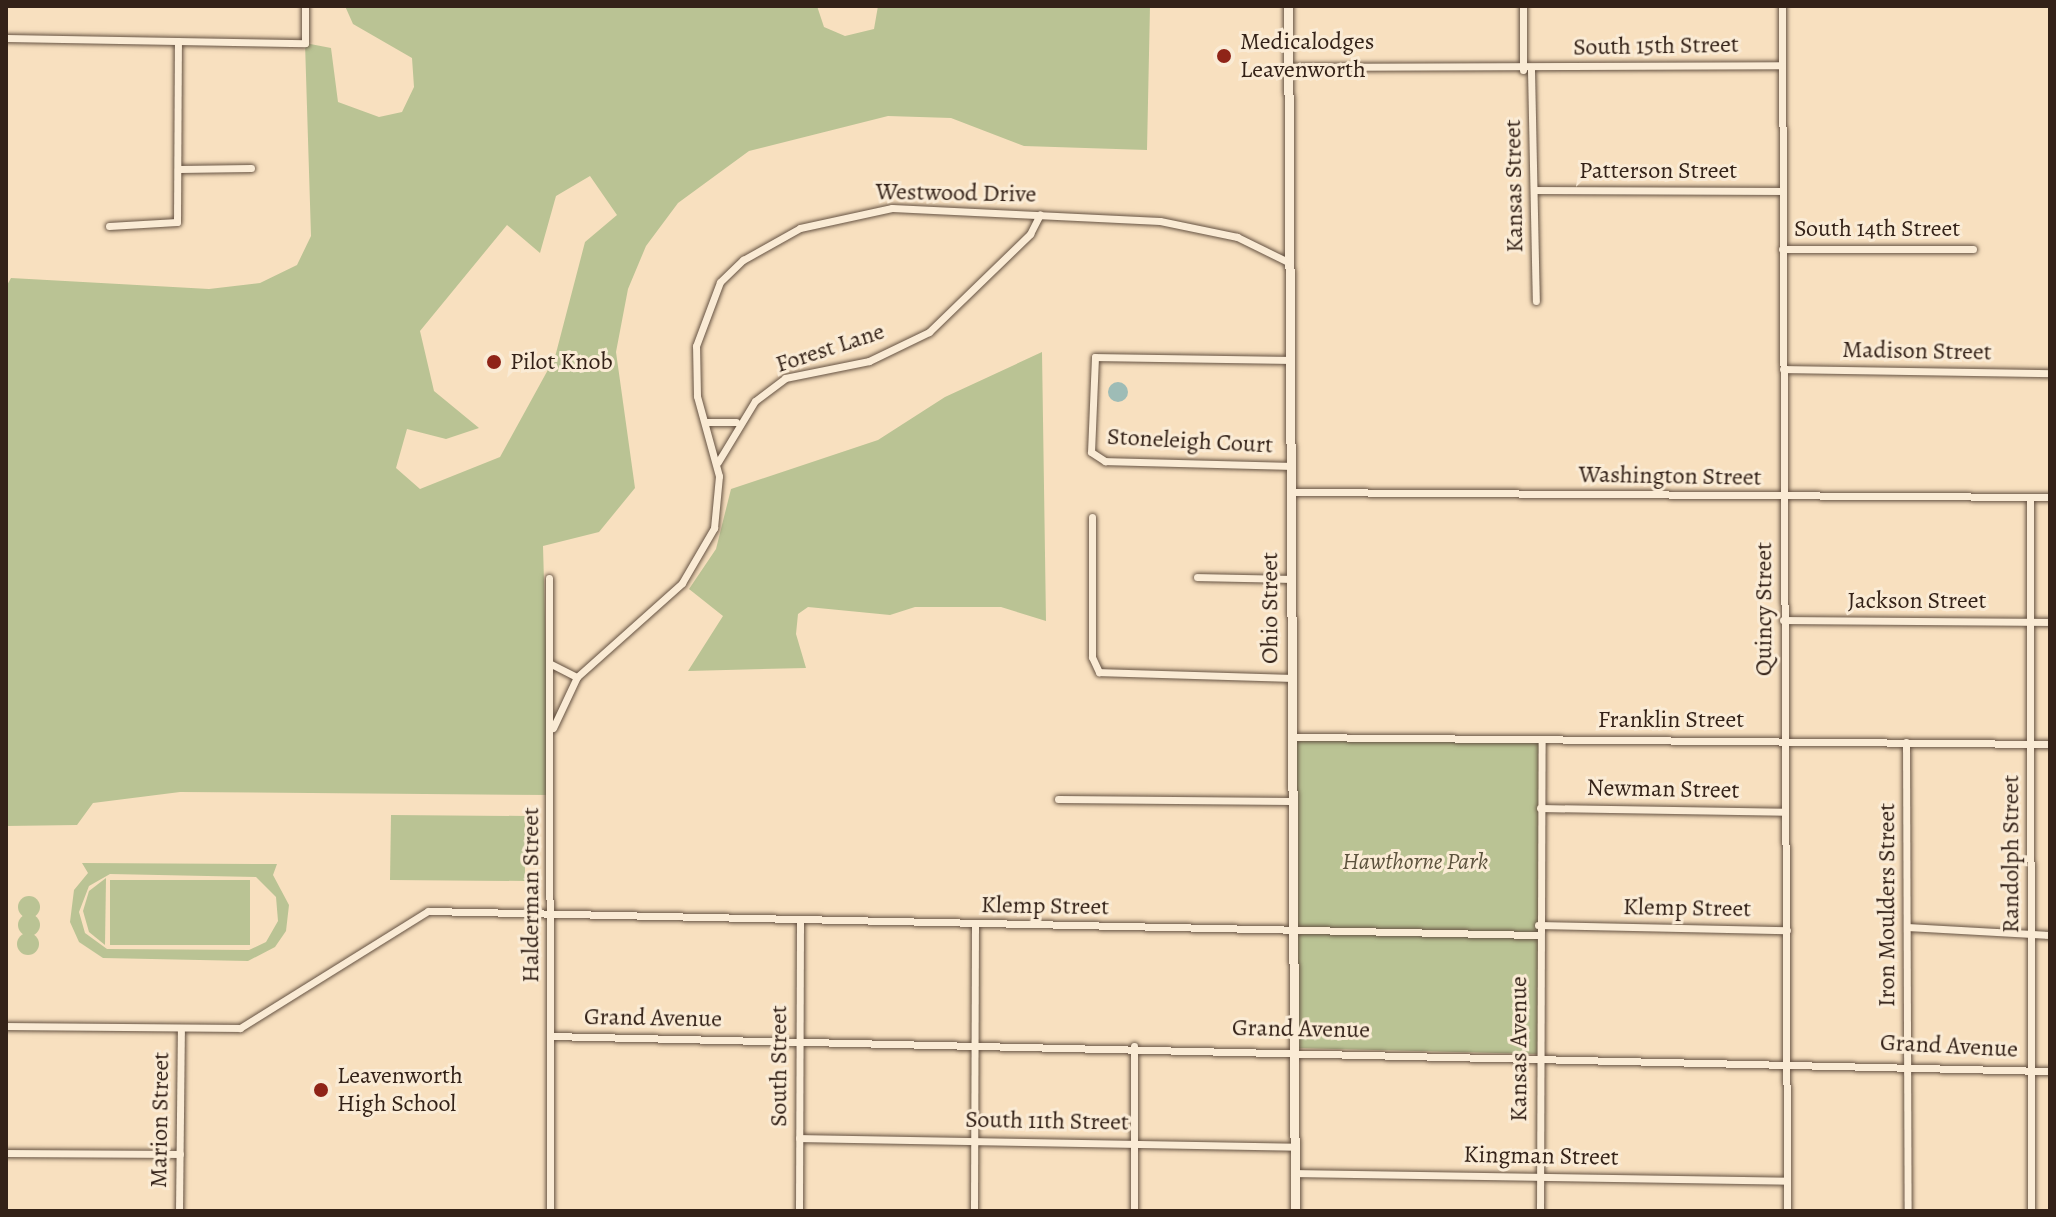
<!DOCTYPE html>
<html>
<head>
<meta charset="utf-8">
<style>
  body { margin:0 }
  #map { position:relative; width:2056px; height:1217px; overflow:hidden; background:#f8e0bf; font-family:Alegreya,serif }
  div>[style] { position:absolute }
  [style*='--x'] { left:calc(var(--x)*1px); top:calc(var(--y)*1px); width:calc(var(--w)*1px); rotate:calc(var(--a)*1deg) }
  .green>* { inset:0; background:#bac394 }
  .round { border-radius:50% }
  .water>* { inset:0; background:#9ebcb6 }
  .roads { filter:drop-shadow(0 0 2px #655242) drop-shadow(0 0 2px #655242) }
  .minor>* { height:7px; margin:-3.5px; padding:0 3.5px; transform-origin:3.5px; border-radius:3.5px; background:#faebd5 }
  .tertiary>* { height:9px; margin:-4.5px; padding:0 4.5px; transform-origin:4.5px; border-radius:4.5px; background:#faebd5 }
  .dots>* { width:22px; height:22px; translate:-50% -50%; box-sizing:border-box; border:4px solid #faebd5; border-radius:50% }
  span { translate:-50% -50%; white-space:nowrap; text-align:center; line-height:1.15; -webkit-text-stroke:6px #faebd5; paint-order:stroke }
  .poi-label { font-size:24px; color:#342218 }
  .left { translate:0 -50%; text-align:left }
  .street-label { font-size:24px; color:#342218 }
  .park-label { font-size:24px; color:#5c523d; font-style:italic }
  .frame { position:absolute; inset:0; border:8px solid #342218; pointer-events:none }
</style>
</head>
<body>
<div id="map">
  <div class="green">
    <i style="clip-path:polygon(evenodd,345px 6px,817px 6px,824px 27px,845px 36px,874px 29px,878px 6px,1150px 6px,1147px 150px,1024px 146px,951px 118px,888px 116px,749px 151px,678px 203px,646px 246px,628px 289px,616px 352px,635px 488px,599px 532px,543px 546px,550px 795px,180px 792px,93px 803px,77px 825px,6px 826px,6px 287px,11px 278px,209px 289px,260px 283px,297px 265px,311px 236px,305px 43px,331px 48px,338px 102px,379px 117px,402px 112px,414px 87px,412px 58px,353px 24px,345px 6px,590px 176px,617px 215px,585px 242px,555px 357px,500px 457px,420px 489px,396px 468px,407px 429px,446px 439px,479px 428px,434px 391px,420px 331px,507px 225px,540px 253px,556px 196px,590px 176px)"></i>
    <i style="clip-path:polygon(1042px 352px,1046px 621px,1001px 607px,915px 607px,890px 615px,808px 607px,798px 614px,796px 634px,806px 668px,688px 671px,723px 616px,689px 589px,716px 549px,731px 489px,878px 440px,945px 397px)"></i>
    <i style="clip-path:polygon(1291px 737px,1542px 739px,1538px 1054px,1293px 1048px)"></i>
    <i style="clip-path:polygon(391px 815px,525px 816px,525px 881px,390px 880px)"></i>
    <i style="clip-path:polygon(evenodd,82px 863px,277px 864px,273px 875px,289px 905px,286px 931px,275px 947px,248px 961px,103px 958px,79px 942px,70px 922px,74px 890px,88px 873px,82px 863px,110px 874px,256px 877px,276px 897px,278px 921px,266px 942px,249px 950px,107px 949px,85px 933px,79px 912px,89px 886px,110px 874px)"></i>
    <i style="clip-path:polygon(106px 878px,105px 945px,89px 932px,83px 911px,89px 891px)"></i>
    <i style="clip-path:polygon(110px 880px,250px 880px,250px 945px,110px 945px)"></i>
    <i class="round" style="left:18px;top:896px;width:22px;height:22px"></i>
    <i class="round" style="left:18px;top:914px;width:22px;height:22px"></i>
    <i class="round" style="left:17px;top:933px;width:22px;height:22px"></i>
  </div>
  <div class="water">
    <i class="round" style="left:1108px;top:382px;width:20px;height:20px"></i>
  </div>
  <div class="roads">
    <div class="minor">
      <i style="--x:1523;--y:6;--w:64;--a:90"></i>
      <i style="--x:1782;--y:6;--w:1205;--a:89.76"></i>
      <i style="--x:6;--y:38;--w:299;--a:1"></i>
      <i style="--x:305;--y:43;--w:37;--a:-90"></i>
      <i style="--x:1287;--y:67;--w:495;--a:-0.2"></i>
      <i style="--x:1531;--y:70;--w:231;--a:88.8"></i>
      <i style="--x:179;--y:169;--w:72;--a:-0.8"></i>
      <i style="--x:1534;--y:190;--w:248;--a:0.2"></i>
      <i style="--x:109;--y:226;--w:68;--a:-3.4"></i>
      <i style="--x:177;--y:222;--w:181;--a:-89.7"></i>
      <i style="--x:1782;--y:249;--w:191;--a:0"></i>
      <i style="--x:1289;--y:360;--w:194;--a:-179.1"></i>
      <i style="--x:1095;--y:357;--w:95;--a:92.4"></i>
      <i style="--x:1091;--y:452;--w:17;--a:33"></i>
      <i style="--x:1105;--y:461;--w:185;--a:1.5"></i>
      <i style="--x:1783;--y:369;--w:267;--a:0.9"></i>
      <i style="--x:705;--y:422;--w:31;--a:0"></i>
      <i style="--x:718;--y:462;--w:71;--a:-58.8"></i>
      <i style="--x:755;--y:401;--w:38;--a:-37"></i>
      <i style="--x:785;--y:378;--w:86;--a:-11.4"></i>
      <i style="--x:869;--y:361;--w:67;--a:-25.8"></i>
      <i style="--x:929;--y:332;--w:141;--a:-44.1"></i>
      <i style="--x:1030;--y:234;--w:22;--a:-63"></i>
      <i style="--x:1291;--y:492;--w:759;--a:0.38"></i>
      <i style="--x:2030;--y:497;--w:714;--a:89.92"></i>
      <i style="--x:1092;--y:517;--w:140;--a:90"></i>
      <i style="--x:1092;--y:657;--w:17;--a:65"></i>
      <i style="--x:1099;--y:672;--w:191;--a:1.8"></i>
      <i style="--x:1197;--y:577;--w:93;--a:1.2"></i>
      <i style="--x:549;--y:578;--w:633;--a:89.91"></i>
      <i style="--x:1783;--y:620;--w:267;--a:0.4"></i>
      <i style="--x:551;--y:664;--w:29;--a:27"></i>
      <i style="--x:553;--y:728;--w:56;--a:-64.8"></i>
      <i style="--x:577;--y:677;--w:141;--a:-41.8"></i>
      <i style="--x:682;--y:583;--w:64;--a:-59.8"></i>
      <i style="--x:714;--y:528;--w:52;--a:-84.5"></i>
      <i style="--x:719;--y:476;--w:83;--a:-105.4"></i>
      <i style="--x:697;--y:396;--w:50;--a:-91.1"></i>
      <i style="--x:696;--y:346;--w:68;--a:-69.4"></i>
      <i style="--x:720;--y:282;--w:32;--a:-44"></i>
      <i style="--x:743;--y:260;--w:65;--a:-29.3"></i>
      <i style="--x:800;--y:228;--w:94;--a:-12.3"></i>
      <i style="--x:892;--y:208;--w:268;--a:2.8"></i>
      <i style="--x:1160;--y:221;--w:79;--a:11.7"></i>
      <i style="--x:1237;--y:237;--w:57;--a:26.1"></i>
      <i style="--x:1291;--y:737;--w:759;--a:0.53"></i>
      <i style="--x:1906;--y:742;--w:469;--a:89.8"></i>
      <i style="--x:1058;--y:799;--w:234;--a:0.5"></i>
      <i style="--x:1540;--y:808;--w:245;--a:0.9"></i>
      <i style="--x:1538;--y:925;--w:249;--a:1.2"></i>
      <i style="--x:1907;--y:927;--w:143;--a:3.2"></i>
      <i style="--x:6;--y:1026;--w:234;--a:0.5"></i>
      <i style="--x:240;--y:1028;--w:221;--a:-31.9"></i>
      <i style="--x:428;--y:911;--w:1110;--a:1.24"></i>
      <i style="--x:550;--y:1036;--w:1500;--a:1.34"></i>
      <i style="--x:799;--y:1138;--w:494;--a:1"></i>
      <i style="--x:6;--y:1153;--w:174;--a:0.3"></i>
      <i style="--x:1294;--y:1173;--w:493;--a:0.9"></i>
      <i style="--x:179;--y:1211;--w:181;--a:-89.4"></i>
      <i style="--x:799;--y:1211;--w:291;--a:-89.8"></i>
      <i style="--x:974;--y:1211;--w:286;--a:-89.8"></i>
      <i style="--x:1134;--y:1211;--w:165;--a:-90"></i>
      <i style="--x:1540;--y:1211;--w:472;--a:-89.8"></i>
    </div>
    <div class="tertiary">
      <i style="--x:1288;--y:6;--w:1205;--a:89.67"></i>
    </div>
  </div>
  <div class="dots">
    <i style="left:1224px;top:56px;background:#8f2418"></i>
    <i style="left:494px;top:362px;background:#8f2418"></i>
    <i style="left:321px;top:1090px;background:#8f2418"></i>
  </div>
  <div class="poi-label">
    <span class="left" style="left:1240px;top:56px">Medicalodges<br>Leavenworth</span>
    <span class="left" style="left:510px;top:362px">Pilot Knob</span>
    <span class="left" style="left:337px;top:1090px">Leavenworth<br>High School</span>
  </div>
  <div class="street-label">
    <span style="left:1656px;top:46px;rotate:-1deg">South 15th Street</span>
    <span style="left:1658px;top:171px">Patterson Street</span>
    <span style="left:1514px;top:186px;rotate:-91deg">Kansas Street</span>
    <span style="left:956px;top:193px;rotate:1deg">Westwood Drive</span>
    <span style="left:1877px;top:229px">South 14th Street</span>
    <span style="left:830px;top:348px;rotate:-18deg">Forest Lane</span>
    <span style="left:1917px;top:351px;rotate:1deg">Madison Street</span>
    <span style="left:1190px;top:441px;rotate:3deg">Stoneleigh Court</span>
    <span style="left:1670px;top:476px;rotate:1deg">Washington Street</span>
    <span style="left:1917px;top:601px">Jackson Street</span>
    <span style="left:1270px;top:608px;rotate:-90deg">Ohio Street</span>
    <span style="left:1764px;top:609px;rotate:-90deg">Quincy Street</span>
    <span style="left:1671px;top:720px">Franklin Street</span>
    <span style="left:1663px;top:789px;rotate:1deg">Newman Street</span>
    <span style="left:2011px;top:854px;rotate:-90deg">Randolph Street</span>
    <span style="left:531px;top:895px;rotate:-90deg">Halderman Street</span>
    <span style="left:1887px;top:905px;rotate:-90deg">Iron Moulders Street</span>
    <span style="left:1045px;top:906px;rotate:1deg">Klemp Street</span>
    <span style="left:1687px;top:908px;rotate:1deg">Klemp Street</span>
    <span style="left:653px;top:1018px;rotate:1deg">Grand Avenue</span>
    <span style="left:1301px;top:1029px;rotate:1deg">Grand Avenue</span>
    <span style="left:1949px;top:1046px;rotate:3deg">Grand Avenue</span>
    <span style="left:1519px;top:1049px;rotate:-90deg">Kansas Avenue</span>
    <span style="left:779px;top:1066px;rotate:-90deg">South Street</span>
    <span style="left:160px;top:1120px;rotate:-89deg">Marion Street</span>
    <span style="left:1047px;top:1121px;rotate:1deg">South 11th Street</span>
    <span style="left:1541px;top:1156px;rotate:1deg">Kingman Street</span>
  </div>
  <div class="park-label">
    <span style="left:1415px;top:862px">Hawthorne Park</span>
  </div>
  <div class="frame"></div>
</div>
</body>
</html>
